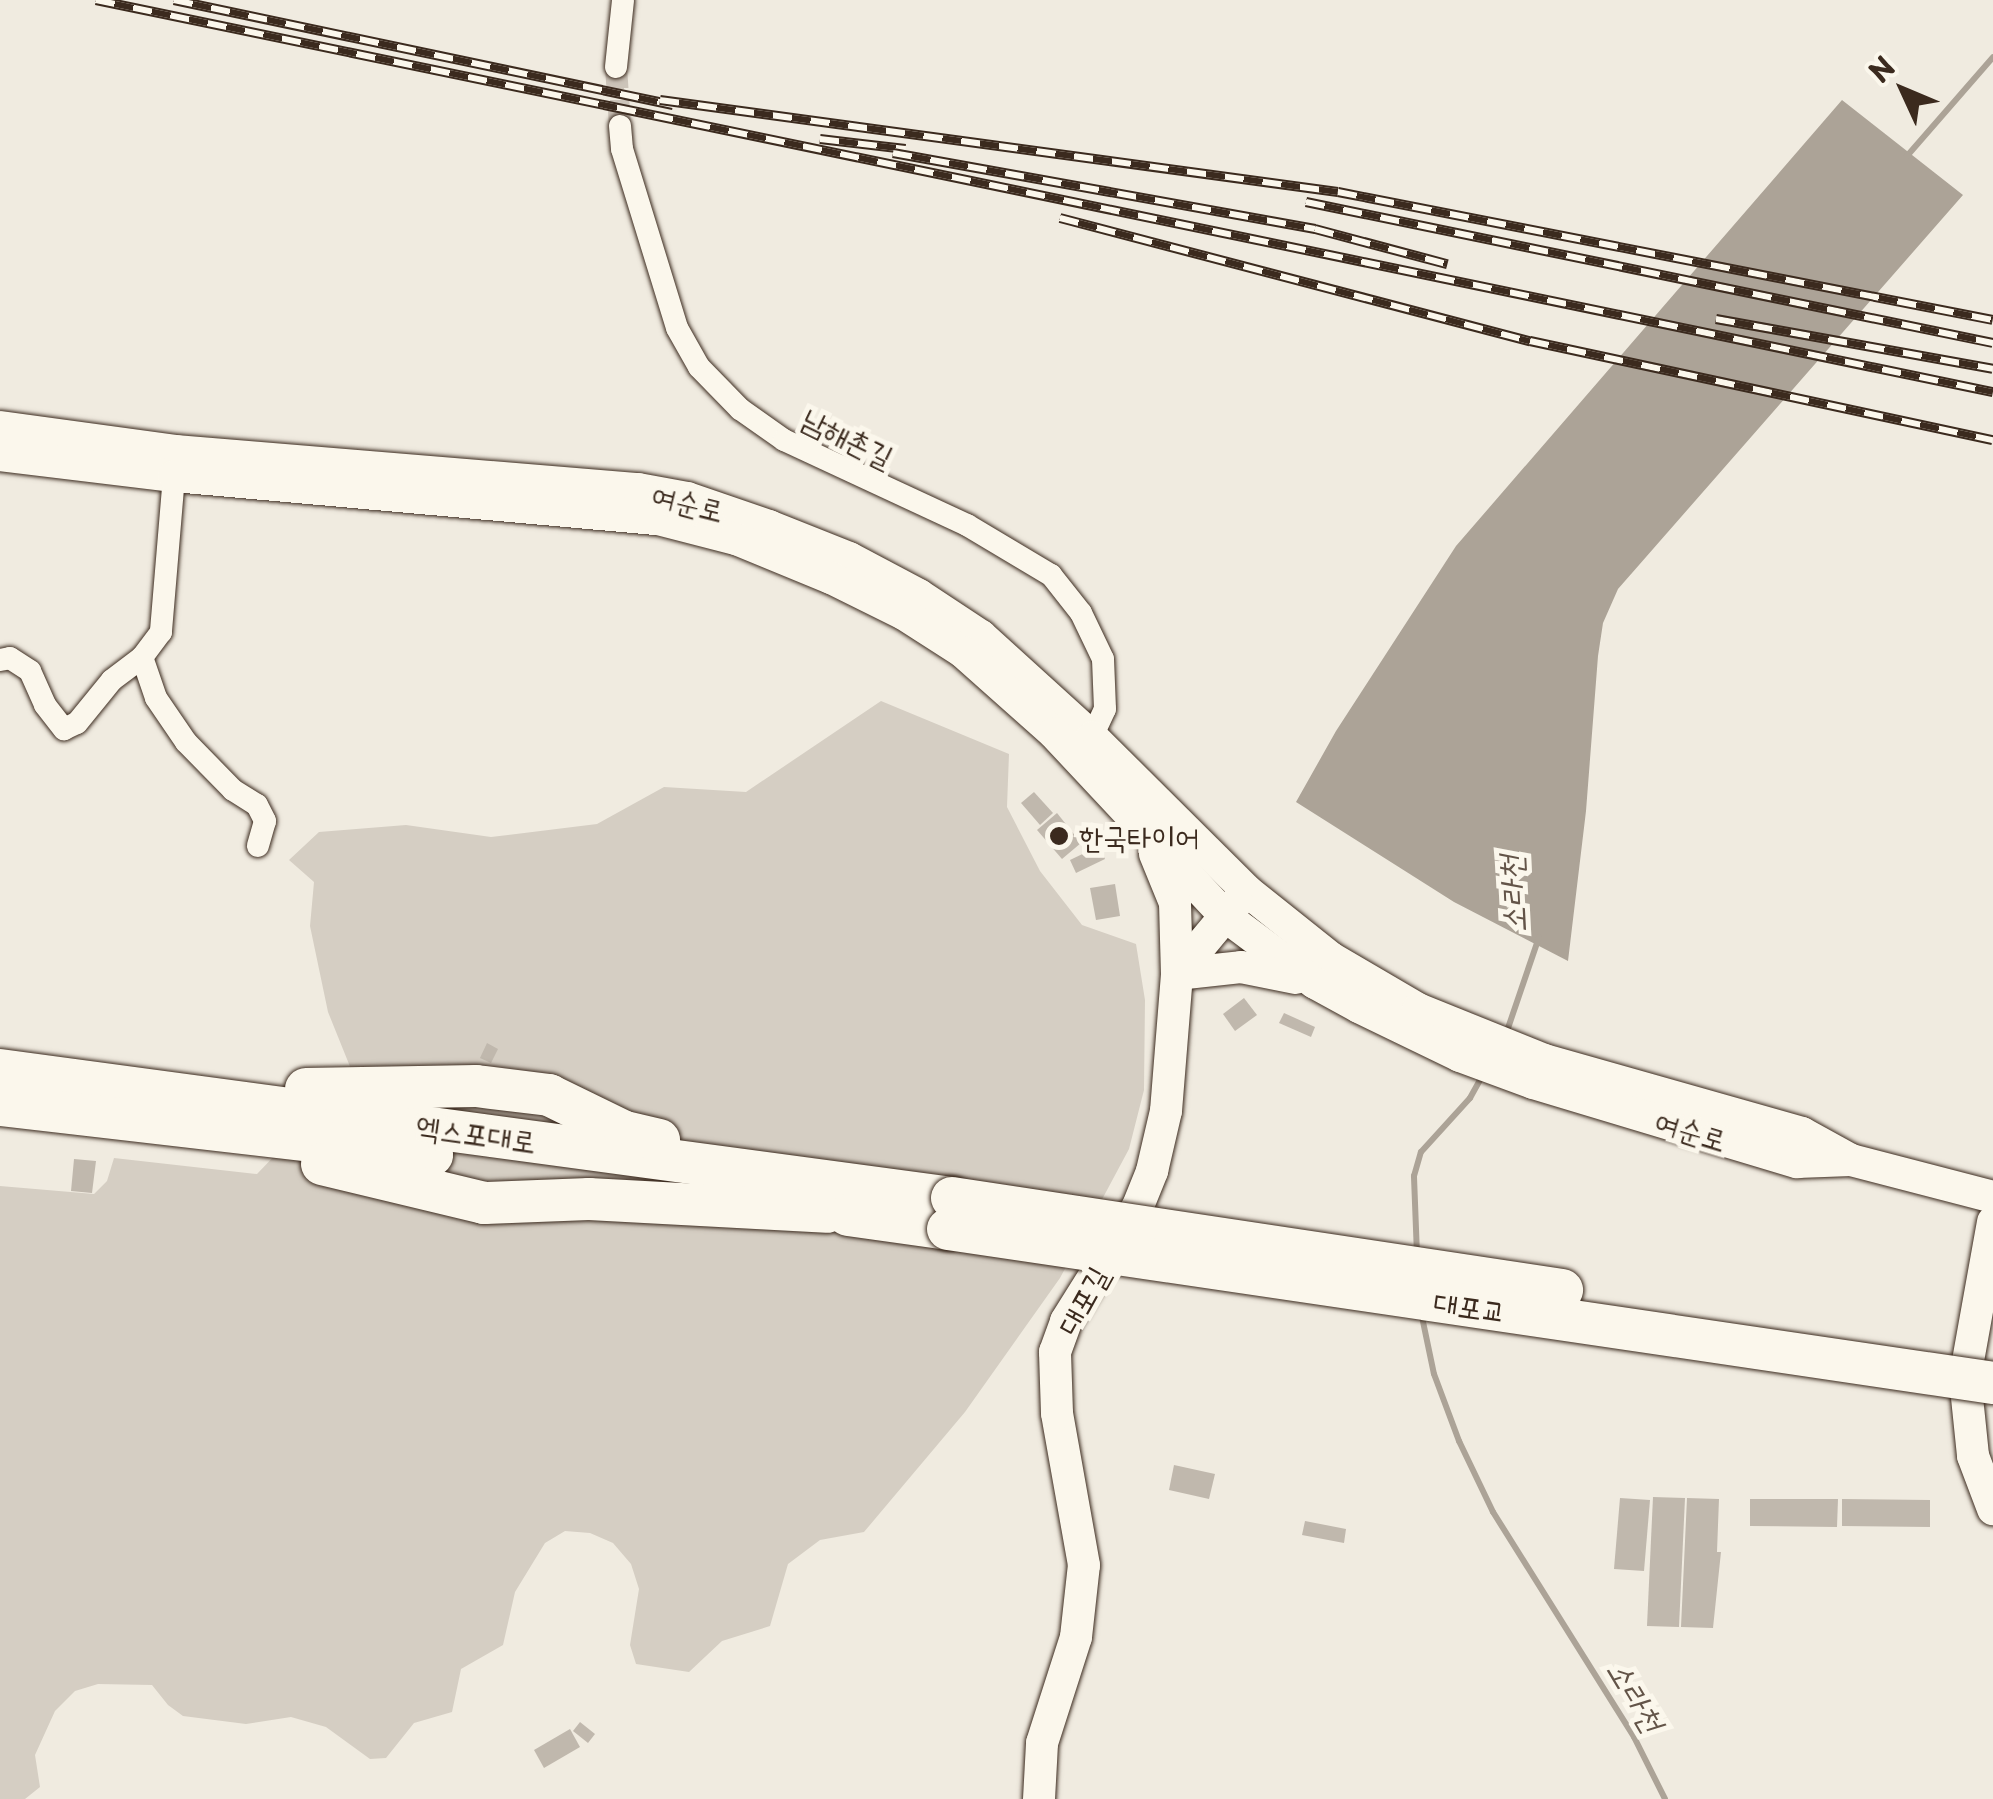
<!DOCTYPE html>
<html>
<head>
<meta charset="utf-8">
<style>
  body { margin:0 }
  #map { position:relative; width:1993px; height:1799px; overflow:hidden; background:#f0ebe0; font-family:"Playpen Sans","Poor Story",sans-serif }
  div>[style] { position:absolute }
  [style*='--x'] { left:calc(var(--x)*1px); top:calc(var(--y)*1px); width:calc(var(--w)*1px); rotate:calc(var(--a)*1deg) }
  .green>* { inset:0; background:#d5cec3 }
  .water>* { inset:0; background:#aca397 }
  .stream>* { height:6px; margin:-3px; padding:0 3px; transform-origin:3px; border-radius:3px; background:#aca397 }
  .building>* { inset:0; background:#c0b8ad }
  .street-tunnel>* { height:22px; margin-top:-11px; transform-origin:0; background:repeating-linear-gradient(90deg,#ccc4b9 0 22px,transparent 0 33px) }
  .roads { filter:drop-shadow(0 0 2px #3b2a1e) drop-shadow(0 0 2px #3b2a1e) }
  .street>* { height:22px; margin:-11px; padding:0 11px; transform-origin:11px; border-radius:11px; background:#fbf7ec }
  .secondary>* { height:32px; margin:-16px; padding:0 16px; transform-origin:16px; border-radius:16px; background:#fbf7ec }
  .highway>* { height:42px; margin:-21px; padding:0 21px; transform-origin:21px; border-radius:21px; background:#fbf7ec }
  .rail>* { height:10px; margin-top:-5px; transform-origin:0; background:repeating-linear-gradient(90deg,#fbf7ec 0 19px,#3b2a1e 0 38px); box-sizing:border-box; border-block:2px solid #3b2a1e }
  .bridges { filter:drop-shadow(0 0 2px #3b2a1e) drop-shadow(0 0 2px #3b2a1e) }
  .highway-bridge>* { height:42px; margin:-21px; padding:0 21px; transform-origin:21px; border-radius:21px; background:#fbf7ec }
  .dots>* { width:28px; height:28px; translate:-50% -50%; box-sizing:border-box; border:5px solid #fbf7ec; border-radius:50% }
  span { translate:-50% -50%; white-space:nowrap; text-align:center; line-height:1.15; -webkit-text-stroke:10px #fbf7ec; paint-order:stroke }
  .street-label { font-size:30px; color:#3b2a1e }
  .poi-label { font-size:30px; color:#3b2a1e }
  .left { translate:0 -50%; text-align:left }
  .water-label { font-size:32px; color:#635448; font-style:italic }
  .north { position:absolute; left:1853px; top:40px; width:100px; height:100px; -webkit-text-stroke:8px #fbf7ec; paint-order:stroke; rotate:314deg; font-size:28px; font-weight:700; line-height:40px; text-align:center; color:#3b2a1e }
  .north::after { content:''; display:block; margin:auto; width:35px; height:45px; background:#3b2a1e; clip-path:polygon(50% 0,100% 100%,50% 72%,0 100%) }
</style>
</head>
<body>
<div id="map">
  <div class="green">
    <i style="clip-path:polygon(881px 701px,1009px 754px,1007px 807px,1040px 871px,1082px 925px,1136px 944px,1145px 1000px,1144px 1090px,1129px 1149px,1060px 1278px,965px 1412px,864px 1532px,820px 1540px,788px 1564px,770px 1626px,722px 1641px,689px 1672px,636px 1664px,630px 1645px,639px 1589px,631px 1564px,613px 1543px,590px 1533px,565px 1531px,545px 1543px,515px 1592px,503px 1645px,461px 1669px,452px 1712px,414px 1723px,386px 1758px,370px 1759px,326px 1727px,291px 1717px,246px 1724px,183px 1716px,168px 1705px,152px 1685px,98px 1684px,75px 1691px,55px 1711px,35px 1755px,40px 1787px,25px 1799px,0 1799px,0 1186px,94px 1194px,107px 1181px,114px 1158px,257px 1174px,353px 1074px,328px 1012px,310px 926px,314px 882px,289px 860px,319px 832px,406px 825px,491px 837px,597px 824px,664px 787px,746px 792px)"></i>
  </div>
  <div class="water">
    <i style="clip-path:polygon(1842px 100px,1963px 195px,1618px 589px,1603px 623px,1598px 656px,1586px 811px,1568px 961px,1454px 902px,1296px 802px,1336px 731px,1456px 546px)"></i>
  </div>
  <div class="stream">
    <i style="--x:1907;--y:156;--w:131;--a:-49"></i>
    <i style="--x:1506;--y:1034;--w:102;--a:-71.2"></i>
    <i style="--x:1417;--y:1255;--w:79;--a:-92.2"></i>
    <i style="--x:1414;--y:1176;--w:25;--a:-74"></i>
    <i style="--x:1421;--y:1152;--w:73;--a:-47.8"></i>
    <i style="--x:1470;--y:1098;--w:26;--a:-61"></i>
    <i style="--x:1421;--y:1312;--w:63;--a:78.2"></i>
    <i style="--x:1434;--y:1374;--w:72;--a:69.5"></i>
    <i style="--x:1459;--y:1441;--w:79;--a:64.4"></i>
    <i style="--x:1493;--y:1512;--w:266;--a:57.9"></i>
    <i style="--x:1634;--y:1737;--w:69;--a:63.4"></i>
  </div>
  <div class="building">
    <i style="clip-path:polygon(1034px 792px,1053px 813px,1040px 825px,1021px 803px)"></i>
    <i style="clip-path:polygon(1057px 813px,1081px 843px,1062px 859px,1037px 830px)"></i>
    <i style="clip-path:polygon(1099px 846px,1105px 859px,1076px 873px,1070px 860px)"></i>
    <i style="clip-path:polygon(1115px 884px,1120px 916px,1096px 920px,1090px 888px)"></i>
    <i style="clip-path:polygon(1244px 998px,1257px 1015px,1235px 1031px,1223px 1014px)"></i>
    <i style="clip-path:polygon(1284px 1013px,1315px 1027px,1311px 1037px,1279px 1023px)"></i>
    <i style="clip-path:polygon(487px 1043px,498px 1049px,491px 1063px,480px 1058px)"></i>
    <i style="clip-path:polygon(74px 1159px,96px 1161px,92px 1193px,71px 1191px)"></i>
    <i style="clip-path:polygon(1174px 1465px,1215px 1474px,1209px 1499px,1169px 1490px)"></i>
    <i style="clip-path:polygon(1653px 1497px,1685px 1498px,1679px 1627px,1647px 1626px)"></i>
    <i style="clip-path:polygon(1620px 1498px,1650px 1500px,1644px 1571px,1614px 1569px)"></i>
    <i style="clip-path:polygon(1687px 1498px,1719px 1499px,1717px 1552px,1721px 1552px,1713px 1628px,1681px 1627px)"></i>
    <i style="clip-path:polygon(1750px 1499px,1838px 1499px,1837px 1527px,1750px 1526px)"></i>
    <i style="clip-path:polygon(1842px 1499px,1930px 1500px,1930px 1527px,1842px 1526px)"></i>
    <i style="clip-path:polygon(1305px 1521px,1346px 1529px,1344px 1543px,1302px 1535px)"></i>
    <i style="clip-path:polygon(580px 1722px,595px 1734px,588px 1743px,573px 1731px)"></i>
    <i style="clip-path:polygon(570px 1729px,580px 1747px,544px 1768px,534px 1750px)"></i>
  </div>
  <div class="street-tunnel">
    <i style="--x:616;--y:67;--w:59;--a:86.1"></i>
  </div>
  <div class="roads">
    <div class="street">
      <i style="--x:616;--y:67;--w:67;--a:-84"></i>
      <i style="--x:620;--y:126;--w:23;--a:85"></i>
      <i style="--x:622;--y:149;--w:187;--a:72.9"></i>
      <i style="--x:677;--y:328;--w:45;--a:60.6"></i>
      <i style="--x:699;--y:367;--w:59;--a:45.7"></i>
      <i style="--x:740;--y:409;--w:54;--a:35.2"></i>
      <i style="--x:784;--y:440;--w:202;--a:24.9"></i>
      <i style="--x:967;--y:525;--w:98;--a:30.8"></i>
      <i style="--x:1051;--y:575;--w:48;--a:51.7"></i>
      <i style="--x:1081;--y:613;--w:51;--a:64.4"></i>
      <i style="--x:1103;--y:659;--w:50;--a:87.7"></i>
      <i style="--x:1105;--y:709;--w:31;--a:115"></i>
      <i style="--x:174;--y:476;--w:157;--a:94.8"></i>
      <i style="--x:161;--y:632;--w:31;--a:127"></i>
      <i style="--x:142;--y:657;--w:43;--a:71.1"></i>
      <i style="--x:156;--y:698;--w:53;--a:55.7"></i>
      <i style="--x:186;--y:742;--w:67;--a:45.6"></i>
      <i style="--x:233;--y:790;--w:28;--a:32"></i>
      <i style="--x:257;--y:805;--w:18;--a:63"></i>
      <i style="--x:265;--y:821;--w:26;--a:106"></i>
      <i style="--x:0;--y:660;--w:10;--a:-11"></i>
      <i style="--x:10;--y:658;--w:24;--a:33"></i>
      <i style="--x:30;--y:671;--w:37;--a:66"></i>
      <i style="--x:45;--y:705;--w:31;--a:52"></i>
      <i style="--x:64;--y:729;--w:14;--a:-25"></i>
      <i style="--x:77;--y:723;--w:55;--a:-50.9"></i>
      <i style="--x:112;--y:680;--w:38;--a:-37"></i>
    </div>
    <div class="secondary">
      <i style="--x:0;--y:427;--w:177;--a:7.8"></i>
      <i style="--x:175;--y:451;--w:465;--a:4.7"></i>
      <i style="--x:638;--y:489;--w:50;--a:10.4"></i>
      <i style="--x:687;--y:498;--w:87;--a:18.9"></i>
      <i style="--x:769;--y:526;--w:86;--a:21.8"></i>
      <i style="--x:849;--y:558;--w:79;--a:27.9"></i>
      <i style="--x:919;--y:595;--w:74;--a:33.5"></i>
      <i style="--x:981;--y:636;--w:150;--a:42.3"></i>
      <i style="--x:1092;--y:737;--w:218;--a:44.8"></i>
      <i style="--x:1247;--y:891;--w:107;--a:38.6"></i>
      <i style="--x:1331;--y:958;--w:101;--a:30.4"></i>
      <i style="--x:1418;--y:1009;--w:136;--a:22"></i>
      <i style="--x:1544;--y:1060;--w:268;--a:15.8"></i>
      <i style="--x:1802;--y:1133;--w:56;--a:28.9"></i>
      <i style="--x:1851;--y:1160;--w:147;--a:14.6"></i>
      <i style="--x:0;--y:455;--w:175;--a:6.9"></i>
      <i style="--x:174;--y:476;--w:486;--a:5.1"></i>
      <i style="--x:658;--y:519;--w:81;--a:14.4"></i>
      <i style="--x:736;--y:539;--w:103;--a:22.3"></i>
      <i style="--x:831;--y:578;--w:81;--a:26.3"></i>
      <i style="--x:904;--y:614;--w:70;--a:32.8"></i>
      <i style="--x:963;--y:652;--w:122;--a:41.7"></i>
      <i style="--x:1054;--y:733;--w:250;--a:46.9"></i>
      <i style="--x:1225;--y:916;--w:112;--a:36.7"></i>
      <i style="--x:1315;--y:983;--w:50;--a:28.6"></i>
      <i style="--x:1359;--y:1007;--w:112;--a:25.9"></i>
      <i style="--x:1460;--y:1056;--w:78;--a:20.3"></i>
      <i style="--x:1533;--y:1083;--w:276;--a:16.7"></i>
      <i style="--x:1797;--y:1162;--w:54;--a:-2.1"></i>
      <i style="--x:1155;--y:854;--w:53;--a:67.8"></i>
      <i style="--x:1175;--y:903;--w:71;--a:88.4"></i>
      <i style="--x:1177;--y:974;--w:64;--a:-6.2"></i>
      <i style="--x:1241;--y:967;--w:56;--a:11.3"></i>
      <i style="--x:1993;--y:1222;--w:158;--a:100.2"></i>
      <i style="--x:1965;--y:1378;--w:78;--a:84.1"></i>
      <i style="--x:1973;--y:1456;--w:57;--a:69.3"></i>
      <i style="--x:1039;--y:1799;--w:56;--a:-86.9"></i>
      <i style="--x:1042;--y:1743;--w:111;--a:-72.2"></i>
      <i style="--x:1076;--y:1637;--w:72;--a:-83.7"></i>
      <i style="--x:1084;--y:1565;--w:154;--a:-100.1"></i>
      <i style="--x:1057;--y:1413;--w:61;--a:-91.9"></i>
      <i style="--x:1055;--y:1352;--w:33;--a:-70"></i>
      <i style="--x:1066;--y:1321;--w:136;--a:-57.9"></i>
      <i style="--x:1138;--y:1206;--w:38;--a:-68"></i>
      <i style="--x:1152;--y:1171;--w:62;--a:-76.9"></i>
      <i style="--x:1166;--y:1111;--w:137;--a:-85.4"></i>
      <i style="--x:1177;--y:974;--w:94;--a:-50.2"></i>
    </div>
    <div class="highway">
      <i style="--x:0;--y:1070;--w:961;--a:7.66"></i>
      <i style="--x:306;--y:1089;--w:170;--a:-1"></i>
      <i style="--x:476;--y:1086;--w:74;--a:7"></i>
      <i style="--x:549;--y:1095;--w:85;--a:26"></i>
      <i style="--x:625;--y:1132;--w:35;--a:13"></i>
      <i style="--x:0;--y:1105;--w:435;--a:6.6"></i>
      <i style="--x:322;--y:1164;--w:167;--a:13.5"></i>
      <i style="--x:484;--y:1203;--w:105;--a:-2.2"></i>
      <i style="--x:589;--y:1199;--w:238;--a:3.1"></i>
      <i style="--x:848;--y:1215;--w:101;--a:8"></i>
    </div>
  </div>
  <div class="rail">
    <i style="--x:96;--y:0;--w:1937;--a:11.68"></i>
    <i style="--x:174;--y:0;--w:510;--a:11.88"></i>
    <i style="--x:660;--y:100;--w:684;--a:7.73"></i>
    <i style="--x:1338;--y:192;--w:667;--a:11.06"></i>
    <i style="--x:820;--y:139;--w:86;--a:6.7"></i>
    <i style="--x:893;--y:153;--w:429;--a:10.2"></i>
    <i style="--x:1315;--y:229;--w:137;--a:14.9"></i>
    <i style="--x:1306;--y:202;--w:701;--a:11.6"></i>
    <i style="--x:1060;--y:218;--w:486;--a:14.7"></i>
    <i style="--x:1530;--y:341;--w:473;--a:12.1"></i>
    <i style="--x:1716;--y:319;--w:281;--a:10.2"></i>
  </div>
  <div class="bridges">
    <div class="highway-bridge">
      <i style="--x:952;--y:1198;--w:617;--a:8.58"></i>
      <i style="--x:948;--y:1229;--w:1056;--a:8.38"></i>
    </div>
  </div>
  <div class="dots">
    <i style="left:1059px;top:836px;background:#3b2a1e"></i>
  </div>
  <div class="street-label">
    <span style="left:848px;top:437px;rotate:26deg">남해촌길</span>
    <span style="left:688px;top:502px;rotate:14deg">여순로</span>
    <span style="left:1691px;top:1130px;rotate:17deg">여순로</span>
    <span style="left:476px;top:1133px;rotate:8deg">엑스포대로</span>
    <span style="left:1082px;top:1300px;rotate:-61deg">대포길</span>
    <span style="left:1470px;top:1306px;rotate:8deg">대포교</span>
  </div>
  <div class="poi-label">
    <span class="left" style="left:1079px;top:836px">한국타이어</span>
  </div>
  <div class="water-label">
    <span style="left:1511px;top:894px;rotate:-93deg">소라천</span>
    <span style="left:1637px;top:1695px;rotate:59deg">소라천</span>
  </div>
  <div class="north">N</div>
</div>
</body>
</html>
